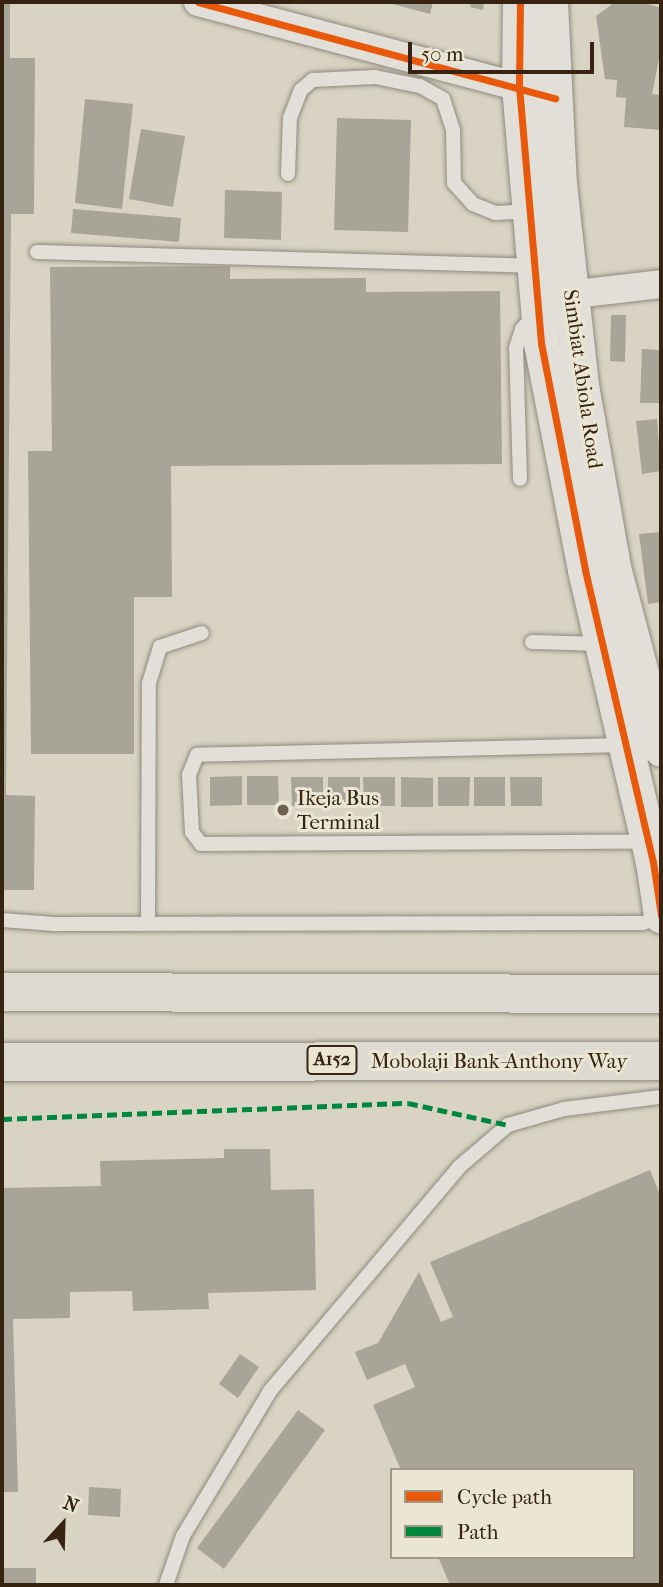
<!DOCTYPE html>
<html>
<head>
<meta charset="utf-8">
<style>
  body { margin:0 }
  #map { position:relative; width:663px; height:1587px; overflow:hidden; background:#d8d3c3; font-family:"IM FELL French Canon",serif }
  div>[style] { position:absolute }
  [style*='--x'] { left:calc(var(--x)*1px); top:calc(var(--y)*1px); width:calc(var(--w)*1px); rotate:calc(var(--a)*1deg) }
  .building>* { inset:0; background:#a9a498 }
  .roads { filter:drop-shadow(0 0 2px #908a7f) drop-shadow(0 0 2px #908a7f) }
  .service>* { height:14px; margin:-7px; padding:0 7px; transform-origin:7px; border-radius:7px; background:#e1dfd7 }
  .minor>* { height:28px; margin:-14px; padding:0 14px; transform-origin:14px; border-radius:14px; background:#e1dfd7 }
  .tertiary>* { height:35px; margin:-17.5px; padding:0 17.5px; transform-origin:17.5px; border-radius:17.5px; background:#e1dfd7 }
  .primary>* { height:38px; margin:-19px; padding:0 19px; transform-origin:19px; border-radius:19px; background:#dcdad1 }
  .quiet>* { height:5px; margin-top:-2.5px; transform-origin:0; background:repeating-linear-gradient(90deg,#00873e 0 10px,transparent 0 15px) }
  .cycleway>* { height:7px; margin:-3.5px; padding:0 3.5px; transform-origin:3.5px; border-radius:3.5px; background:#e8590c }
  .dots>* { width:19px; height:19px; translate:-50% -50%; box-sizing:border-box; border:4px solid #ebe6d3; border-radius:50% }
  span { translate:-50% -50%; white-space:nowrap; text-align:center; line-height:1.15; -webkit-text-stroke:6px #ebe6d3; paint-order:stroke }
  .shield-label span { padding:2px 5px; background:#ebe6d3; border:2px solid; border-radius:5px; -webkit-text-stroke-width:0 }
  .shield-label { font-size:19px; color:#372311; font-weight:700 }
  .street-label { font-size:21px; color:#372311 }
  .poi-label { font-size:21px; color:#372311 }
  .left { translate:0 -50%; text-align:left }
  .frame { position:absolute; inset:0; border:4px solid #372311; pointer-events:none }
  .legend { position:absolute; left:390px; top:1468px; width:245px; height:91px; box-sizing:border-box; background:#ebe6d3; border:2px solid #a39885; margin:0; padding:9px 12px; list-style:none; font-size:21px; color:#372311 }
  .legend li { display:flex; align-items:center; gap:14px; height:35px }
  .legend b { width:35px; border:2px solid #a39885 }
  .north { position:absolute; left:28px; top:1489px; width:70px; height:70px; -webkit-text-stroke:5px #ebe6d3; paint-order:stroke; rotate:22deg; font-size:19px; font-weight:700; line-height:28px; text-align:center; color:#372311 }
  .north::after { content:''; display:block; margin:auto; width:24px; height:32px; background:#372311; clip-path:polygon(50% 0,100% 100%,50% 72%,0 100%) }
  .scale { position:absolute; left:408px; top:42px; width:186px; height:32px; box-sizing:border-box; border:4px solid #372311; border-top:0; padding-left:9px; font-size:21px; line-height:24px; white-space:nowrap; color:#372311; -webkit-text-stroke:5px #ebe6d3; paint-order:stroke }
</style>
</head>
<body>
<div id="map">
  <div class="building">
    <i style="clip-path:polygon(2px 2px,10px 2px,10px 58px,35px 58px,34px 214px,11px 214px,6px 795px,35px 796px,34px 890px,2px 890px)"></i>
    <i style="clip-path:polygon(385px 2px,433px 2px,430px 14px)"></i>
    <i style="clip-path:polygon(471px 2px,484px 2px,483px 10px,470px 7px)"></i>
    <i style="clip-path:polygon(615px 2px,641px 2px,661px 8px,661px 49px,652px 94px,661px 95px,661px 130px,624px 127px,626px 98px,616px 97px,617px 80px,605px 79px,596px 16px)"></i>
    <i style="clip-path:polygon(85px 99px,133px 104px,122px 209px,75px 203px)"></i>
    <i style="clip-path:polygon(337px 118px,411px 120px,408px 232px,334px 230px)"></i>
    <i style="clip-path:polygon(141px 129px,185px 136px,173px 207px,129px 199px)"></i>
    <i style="clip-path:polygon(225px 190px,282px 192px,281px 240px,224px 238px)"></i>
    <i style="clip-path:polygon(73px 209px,181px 218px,179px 242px,71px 233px)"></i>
    <i style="clip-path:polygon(230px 266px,230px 279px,366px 278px,366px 292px,500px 291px,502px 464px,171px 466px,172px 597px,134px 597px,134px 754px,31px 754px,28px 451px,52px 451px,50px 267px)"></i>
    <i style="clip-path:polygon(611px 315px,626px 315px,625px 362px,610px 361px)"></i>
    <i style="clip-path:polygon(642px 349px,661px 350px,661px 403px,640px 403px)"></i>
    <i style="clip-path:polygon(657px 419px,661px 471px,642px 474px,636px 421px)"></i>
    <i style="clip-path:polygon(661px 532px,661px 602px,648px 604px,639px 534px)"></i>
    <i style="clip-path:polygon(242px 776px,242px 805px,210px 806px,210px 777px)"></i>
    <i style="clip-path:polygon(247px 776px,278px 776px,279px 805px,247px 805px)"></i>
    <i style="clip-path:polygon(291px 777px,323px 777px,323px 806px,292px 806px)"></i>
    <i style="clip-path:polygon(328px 777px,360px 777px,360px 806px,328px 806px)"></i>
    <i style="clip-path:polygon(363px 777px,395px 777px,395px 806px,364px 806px)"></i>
    <i style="clip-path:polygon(401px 777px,433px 778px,433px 807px,401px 807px)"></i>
    <i style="clip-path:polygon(438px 777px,470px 777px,469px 806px,438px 806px)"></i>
    <i style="clip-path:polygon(474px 777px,505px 777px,505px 806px,474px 806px)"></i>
    <i style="clip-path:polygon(510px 777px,542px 777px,542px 806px,511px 806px)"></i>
    <i style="clip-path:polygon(224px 1149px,270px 1149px,271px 1190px,314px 1189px,316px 1290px,208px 1293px,209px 1309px,133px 1311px,132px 1291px,70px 1292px,70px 1318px,13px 1319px,18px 1492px,2px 1492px,2px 1188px,101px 1186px,100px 1161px,224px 1158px)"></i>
    <i style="clip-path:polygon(650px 1170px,661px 1197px,661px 1585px,450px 1585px,438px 1557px,633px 1557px,633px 1470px,401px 1470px,373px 1405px,415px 1387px,405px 1364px,367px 1380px,355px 1352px,378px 1343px,419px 1272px,441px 1322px,453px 1317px,430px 1262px)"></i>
    <i style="clip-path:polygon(240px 1354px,259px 1367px,238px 1398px,219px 1384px)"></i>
    <i style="clip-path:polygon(298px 1410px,325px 1430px,224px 1569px,197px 1548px)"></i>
    <i style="clip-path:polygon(89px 1487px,121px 1489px,120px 1517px,88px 1515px)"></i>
    <i style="clip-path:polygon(2px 1568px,36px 1568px,36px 1585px,2px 1585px)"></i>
  </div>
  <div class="roads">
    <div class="service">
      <i style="--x:288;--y:174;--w:56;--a:-88"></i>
      <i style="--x:290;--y:118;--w:30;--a:-69"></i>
      <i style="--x:301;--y:90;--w:16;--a:-40"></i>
      <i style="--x:313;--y:80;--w:62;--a:-2.8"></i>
      <i style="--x:375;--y:77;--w:46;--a:11.3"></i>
      <i style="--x:420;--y:86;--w:26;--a:29"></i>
      <i style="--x:443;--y:99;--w:33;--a:72"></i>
      <i style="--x:453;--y:130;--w:53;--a:88.9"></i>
      <i style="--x:454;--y:183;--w:28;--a:48"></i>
      <i style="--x:473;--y:204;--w:24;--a:22"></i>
      <i style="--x:495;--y:213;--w:34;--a:-3"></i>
      <i style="--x:37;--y:252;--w:497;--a:1.6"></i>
      <i style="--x:520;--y:479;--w:131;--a:-91.7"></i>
      <i style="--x:516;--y:348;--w:20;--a:-72"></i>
      <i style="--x:522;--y:329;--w:19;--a:-47"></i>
      <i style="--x:532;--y:642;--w:69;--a:1.7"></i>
      <i style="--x:626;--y:745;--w:429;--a:178.7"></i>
      <i style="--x:197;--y:755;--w:22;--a:112"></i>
      <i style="--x:189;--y:775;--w:57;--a:87"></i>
      <i style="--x:192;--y:832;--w:15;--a:53"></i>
      <i style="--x:201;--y:844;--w:448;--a:-0.3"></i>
      <i style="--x:2;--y:920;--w:52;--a:4.4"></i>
      <i style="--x:54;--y:924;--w:589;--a:-0.1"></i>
      <i style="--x:643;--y:923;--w:19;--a:-21"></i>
      <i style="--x:148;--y:921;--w:238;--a:-89.8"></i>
      <i style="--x:149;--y:683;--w:38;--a:-73"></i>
      <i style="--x:160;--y:647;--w:44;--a:-18.4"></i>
      <i style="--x:166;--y:1585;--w:52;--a:-70.9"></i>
      <i style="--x:183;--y:1536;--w:169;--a:-59"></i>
      <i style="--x:270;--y:1391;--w:293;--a:-49.8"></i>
      <i style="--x:459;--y:1167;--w:65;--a:-40.6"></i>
      <i style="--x:508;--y:1125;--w:58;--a:-15.9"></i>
      <i style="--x:564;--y:1109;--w:98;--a:-7.1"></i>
    </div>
    <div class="minor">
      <i style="--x:198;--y:2;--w:353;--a:14.8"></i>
      <i style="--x:551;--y:297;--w:111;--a:-6.7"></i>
    </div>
    <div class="tertiary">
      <i style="--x:520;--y:2;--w:84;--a:90.7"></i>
      <i style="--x:519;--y:86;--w:258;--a:85.1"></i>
      <i style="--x:541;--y:343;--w:231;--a:79"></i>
      <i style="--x:585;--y:570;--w:300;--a:76.9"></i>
      <i style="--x:653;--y:862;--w:54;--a:81.4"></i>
      <i style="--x:550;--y:2;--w:181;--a:87.2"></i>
      <i style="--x:559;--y:183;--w:203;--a:83.8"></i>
      <i style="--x:581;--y:385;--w:185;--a:80"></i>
      <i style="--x:613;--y:567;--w:188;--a:75.2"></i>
    </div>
    <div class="primary">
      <i style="--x:2;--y:992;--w:659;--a:0.17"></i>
      <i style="--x:2;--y:1062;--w:659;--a:-0.09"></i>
    </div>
  </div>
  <div class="quiet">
    <i style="--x:2;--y:1119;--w:406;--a:-2.3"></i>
    <i style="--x:408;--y:1103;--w:102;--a:12.4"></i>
  </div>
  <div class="cycleway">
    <i style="--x:198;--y:2;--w:370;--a:15.1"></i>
    <i style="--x:520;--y:2;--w:84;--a:90.7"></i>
    <i style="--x:519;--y:86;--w:258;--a:85.1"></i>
    <i style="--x:541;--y:343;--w:231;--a:79"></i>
    <i style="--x:585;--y:570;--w:300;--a:76.9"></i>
    <i style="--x:653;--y:862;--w:54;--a:81.4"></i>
  </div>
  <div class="dots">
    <i style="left:283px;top:810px;background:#6f614f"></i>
  </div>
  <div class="shield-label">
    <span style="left:332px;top:1060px">A152</span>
  </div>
  <div class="street-label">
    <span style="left:583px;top:379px;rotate:82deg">Simbiat Abiola Road</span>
    <span style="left:499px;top:1061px">Mobolaji Bank-Anthony Way</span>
  </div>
  <div class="poi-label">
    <span class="left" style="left:297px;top:810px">Ikeja Bus<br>Terminal</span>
  </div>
  <div class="frame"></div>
  <ul class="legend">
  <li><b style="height:9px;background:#e8590c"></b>Cycle path</li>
  <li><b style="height:9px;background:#00873e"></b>Path</li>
  </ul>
  <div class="north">N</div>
  <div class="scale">50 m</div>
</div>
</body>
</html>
